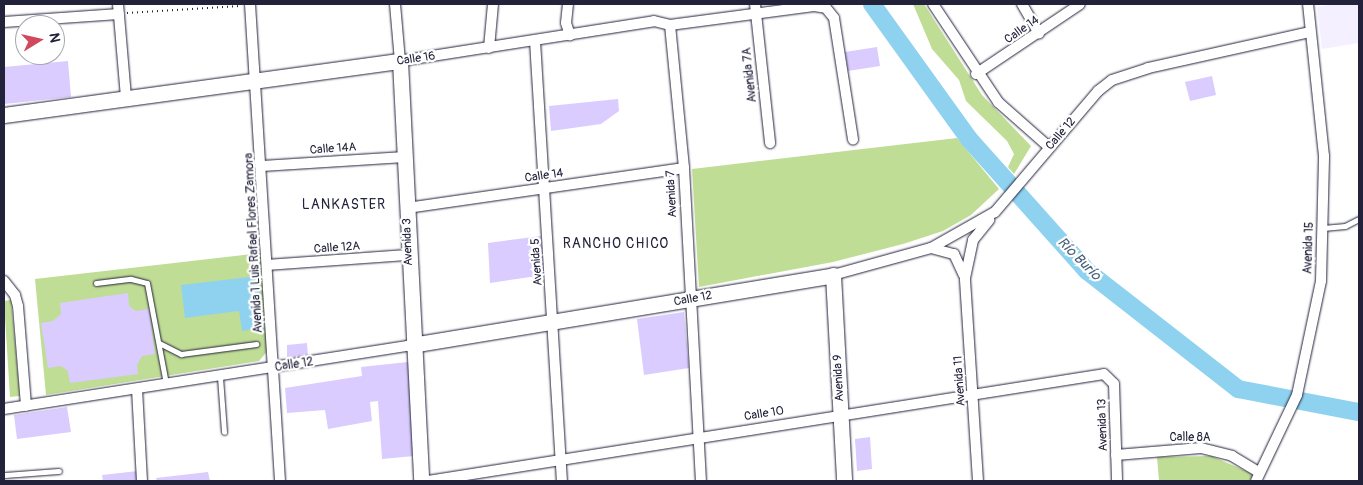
<!DOCTYPE html>
<html>
<head>
<meta charset="utf-8">
<style>
  body { margin:0 }
  #map { position:relative; width:1363px; height:485px; overflow:hidden; background:#fff; font-family:Pangolin,sans-serif }
  div>[style] { position:absolute }
  [style*='--x'] { left:calc(var(--x)*1px); top:calc(var(--y)*1px); width:calc(var(--w)*1px); rotate:calc(var(--a)*1deg) }
  .built>* { inset:0; background:#f4f0ff }
  .green>* { inset:0; background:#c0dd95 }
  .water>* { inset:0; background:#8ed2f0 }
  .river>* { height:18px; margin:-9px; padding:0 9px; transform-origin:9px; border-radius:9px; background:#8ed2f0 }
  .building>* { inset:0; background:#daccfe }
  .path>* { height:2px; margin-top:-1px; transform-origin:0; background:repeating-linear-gradient(90deg,#22223b 0 1px,transparent 0 5px) }
  .roads { filter:drop-shadow(0 0 1px #22223b) drop-shadow(0 0 1px #22223b) }
  .lane>* { height:5px; margin:-2.5px; padding:0 2.5px; transform-origin:2.5px; border-radius:2.5px; background:#fff }
  .street>* { height:10px; margin:-5px; padding:0 5px; transform-origin:5px; border-radius:5px; background:#fff }
  .secondary>* { height:15px; margin:-7.5px; padding:0 7.5px; transform-origin:7.5px; border-radius:7.5px; background:#fff }
  span { translate:-50% -50%; white-space:nowrap; text-align:center; line-height:1.15; -webkit-text-stroke:4.5px #fff; paint-order:stroke }
  .street-label { font-size:12px; color:#22223b }
  .neighbourhood-label { font-size:14px; color:#22223b; letter-spacing:1px }
  .water-label { font-size:14px; color:#48607a; font-style:italic }
  .frame { position:absolute; inset:0; border:5px solid #22223b; pointer-events:none }
  .north { position:absolute; left:15px; top:15px; width:50px; height:50px; box-sizing:border-box; background:#fff; border:1px solid #a7a7b1; border-radius:50%; rotate:81deg; font-size:14px; font-weight:700; line-height:20px; text-align:center; color:#22223b }
  .north::after { content:''; display:block; margin:auto; width:18px; height:22px; background:#d1495b; clip-path:polygon(50% 0,100% 100%,50% 72%,0 100%) }
</style>
</head>
<body>
<div id="map">
  <div class="built">
    <i style="clip-path:polygon(1334px 4px,1359px 4px,1359px 43px,1322px 49px,1317px 7px)"></i>
  </div>
  <div class="green">
    <i style="clip-path:polygon(913px 4px,924px 4px,982px 95px,1031px 146px,1014px 174px,1008px 167px,1014px 154px,1007px 141px,966px 101px,959px 80px,932px 49px)"></i>
    <i style="clip-path:polygon(957px 138px,999px 189px,971px 215px,943px 231px,903px 244px,833px 262px,699px 287px,692px 169px)"></i>
    <i style="clip-path:polygon(261px 253px,271px 347px,259px 361px,46px 395px,35px 279px)"></i>
    <i style="clip-path:polygon(11px 300px,20px 396px,10px 397px,4px 301px)"></i>
    <i style="clip-path:polygon(1211px 456px,1253px 474px,1250px 481px,1159px 481px,1157px 457px)"></i>
  </div>
  <div class="water">
    <i style="clip-path:polygon(258px 276px,264px 328px,242px 331px,239px 311px,185px 318px,181px 285px)"></i>
  </div>
  <div class="river">
    <i style="--x:872;--y:4;--w:166;--a:54.3"></i>
    <i style="--x:969;--y:139;--w:177;--a:48.2"></i>
    <i style="--x:1087;--y:271;--w:192;--a:38"></i>
    <i style="--x:1238;--y:389;--w:123;--a:10.8"></i>
  </div>
  <div class="building">
    <i style="clip-path:polygon(877px 47px,880px 66px,848px 71px,845px 52px)"></i>
    <i style="clip-path:polygon(68px 61px,71px 97px,4px 104px,4px 67px)"></i>
    <i style="clip-path:polygon(1212px 76px,1216px 95px,1190px 101px,1185px 82px)"></i>
    <i style="clip-path:polygon(618px 99px,619px 111px,601px 124px,551px 131px,549px 106px)"></i>
    <i style="clip-path:polygon(541px 236px,544px 275px,490px 283px,488px 243px)"></i>
    <i style="clip-path:polygon(128px 293px,129px 306px,136px 311px,149px 309px,155px 354px,142px 356px,137px 365px,138px 374px,70px 383px,68px 371px,61px 366px,48px 368px,41px 323px,53px 321px,61px 314px,60px 303px)"></i>
    <i style="clip-path:polygon(684px 312px,689px 368px,644px 375px,637px 319px)"></i>
    <i style="clip-path:polygon(307px 343px,308px 356px,287px 357px,287px 345px)"></i>
    <i style="clip-path:polygon(408px 362px,414px 456px,382px 459px,378px 401px,370px 402px,372px 421px,328px 429px,325px 410px,287px 413px,285px 388px,362px 376px,361px 367px)"></i>
    <i style="clip-path:polygon(67px 407px,71px 432px,17px 439px,14px 415px)"></i>
    <i style="clip-path:polygon(870px 437px,872px 469px,857px 471px,855px 439px)"></i>
    <i style="clip-path:polygon(138px 471px,139px 481px,103px 481px,102px 475px)"></i>
    <i style="clip-path:polygon(208px 472px,210px 481px,157px 481px,156px 478px)"></i>
  </div>
  <div class="path">
    <i style="--x:127;--y:13;--w:113;--a:-3.5"></i>
  </div>
  <div class="roads">
    <div class="lane">
      <i style="--x:1323;--y:228;--w:22;--a:-5"></i>
      <i style="--x:1345;--y:226;--w:16;--a:-27"></i>
      <i style="--x:96;--y:283;--w:35;--a:-7"></i>
      <i style="--x:131;--y:279;--w:16;--a:14"></i>
      <i style="--x:147;--y:283;--w:103;--a:79.3"></i>
      <i style="--x:159;--y:343;--w:25;--a:27"></i>
      <i style="--x:181;--y:354;--w:76;--a:-7.6"></i>
      <i style="--x:220;--y:377;--w:55;--a:85.8"></i>
      <i style="--x:4;--y:475;--w:55;--a:-4.2"></i>
    </div>
    <div class="street">
      <i style="--x:118;--y:4;--w:93;--a:85.1"></i>
      <i style="--x:250;--y:4;--w:478;--a:86.4"></i>
      <i style="--x:395;--y:4;--w:57;--a:85"></i>
      <i style="--x:400;--y:61;--w:257;--a:-8.9"></i>
      <i style="--x:654;--y:21;--w:16;--a:14"></i>
      <i style="--x:670;--y:25;--w:145;--a:-7.5"></i>
      <i style="--x:814;--y:6;--w:12;--a:9"></i>
      <i style="--x:826;--y:8;--w:13;--a:51"></i>
      <i style="--x:834;--y:18;--w:123;--a:81.1"></i>
      <i style="--x:568;--y:4;--w:19;--a:96"></i>
      <i style="--x:566;--y:23;--w:13;--a:72"></i>
      <i style="--x:755;--y:4;--w:140;--a:83.8"></i>
      <i style="--x:933;--y:4;--w:118;--a:56.4"></i>
      <i style="--x:998;--y:102;--w:68;--a:41.4"></i>
      <i style="--x:1022;--y:4;--w:34;--a:60"></i>
      <i style="--x:4;--y:22;--w:115;--a:-4"></i>
      <i style="--x:670;--y:25;--w:144;--a:84.4"></i>
      <i style="--x:684;--y:168;--w:313;--a:86.9"></i>
      <i style="--x:535;--y:41;--w:441;--a:86.5"></i>
      <i style="--x:489;--y:48;--w:44;--a:-84.8"></i>
      <i style="--x:976;--y:74;--w:125;--a:-33.9"></i>
      <i style="--x:262;--y:166;--w:143;--a:-3.6"></i>
      <i style="--x:407;--y:208;--w:280;--a:-8.2"></i>
      <i style="--x:931;--y:248;--w:24;--a:15"></i>
      <i style="--x:954;--y:254;--w:23;--a:65"></i>
      <i style="--x:268;--y:265;--w:141;--a:-4.1"></i>
      <i style="--x:833;--y:275;--w:102;--a:-15.4"></i>
      <i style="--x:931;--y:248;--w:73;--a:-29.4"></i>
      <i style="--x:995;--y:212;--w:159;--a:-49.6"></i>
      <i style="--x:1098;--y:91;--w:18;--a:-38"></i>
      <i style="--x:1112;--y:80;--w:38;--a:-18"></i>
      <i style="--x:1148;--y:68;--w:166;--a:-12.5"></i>
      <i style="--x:4;--y:281;--w:18;--a:52"></i>
      <i style="--x:15;--y:295;--w:11;--a:75"></i>
      <i style="--x:18;--y:306;--w:100;--a:85.4"></i>
      <i style="--x:137;--y:389;--w:92;--a:86.9"></i>
      <i style="--x:4;--y:409;--w:413;--a:-8.9"></i>
      <i style="--x:1116;--y:455;--w:85;--a:-4.7"></i>
      <i style="--x:1201;--y:448;--w:32;--a:14"></i>
      <i style="--x:1232;--y:456;--w:31;--a:31"></i>
      <i style="--x:428;--y:481;--w:684;--a:-8.99"></i>
      <i style="--x:1104;--y:374;--w:14;--a:45"></i>
      <i style="--x:1114;--y:384;--w:97;--a:88.2"></i>
      <i style="--x:978;--y:481;--w:203;--a:-93.7"></i>
      <i style="--x:965;--y:278;--w:39;--a:-78"></i>
      <i style="--x:973;--y:240;--w:26;--a:-51"></i>
      <i style="--x:1256;--y:481;--w:95;--a:-64.5"></i>
      <i style="--x:1297;--y:395;--w:116;--a:-78.1"></i>
      <i style="--x:1321;--y:281;--w:125;--a:-88.6"></i>
      <i style="--x:1324;--y:156;--w:153;--a:-96"></i>
    </div>
    <div class="secondary">
      <i style="--x:4;--y:115;--w:400;--a:-7.8"></i>
      <i style="--x:400;--y:61;--w:421;--a:87.1"></i>
      <i style="--x:412;--y:345;--w:427;--a:-9.4"></i>
      <i style="--x:833;--y:275;--w:206;--a:86.9"></i>
    </div>
  </div>
  <div class="street-label">
    <span style="left:1022px;top:30px;rotate:-35deg">Calle 14</span>
    <span style="left:416px;top:59px;rotate:-8deg">Calle 16</span>
    <span style="left:750px;top:75px;rotate:-96deg">Avenida 7A</span>
    <span style="left:1061px;top:134px;rotate:-49deg">Calle 12</span>
    <span style="left:333px;top:149px;rotate:-4deg">Calle 14A</span>
    <span style="left:544px;top:176px;rotate:-8deg">Calle 14</span>
    <span style="left:672px;top:194px;rotate:-93deg">Avenida 7</span>
    <span style="left:408px;top:242px;rotate:-92deg">Avenida 3</span>
    <span style="left:254px;top:243px;rotate:-93deg">Avenida 1 Luis Rafael Flores Zamora</span>
    <span style="left:337px;top:248px;rotate:-4deg">Calle 12A</span>
    <span style="left:1309px;top:248px;rotate:-88deg">Avenida 15</span>
    <span style="left:537px;top:262px;rotate:-94deg">Avenida 5</span>
    <span style="left:693px;top:299px;rotate:-10deg">Calle 12</span>
    <span style="left:294px;top:365px;rotate:-9deg">Calle 12</span>
    <span style="left:839px;top:378px;rotate:-93deg">Avenida 9</span>
    <span style="left:960px;top:381px;rotate:-94deg">Avenida 11</span>
    <span style="left:764px;top:414px;rotate:-9deg">Calle 10</span>
    <span style="left:1103px;top:425px;rotate:-92deg">Avenida 13</span>
    <span style="left:1190px;top:438px">Calle 8A</span>
  </div>
  <div class="neighbourhood-label">
    <span style="left:344px;top:205px">LANKASTER</span>
    <span style="left:616px;top:244px">RANCHO CHICO</span>
  </div>
  <div class="water-label">
    <span style="left:1079px;top:259px;rotate:45deg">Río Burío</span>
  </div>
  <div class="frame"></div>
  <div class="north">N</div>
</div>
</body>
</html>
